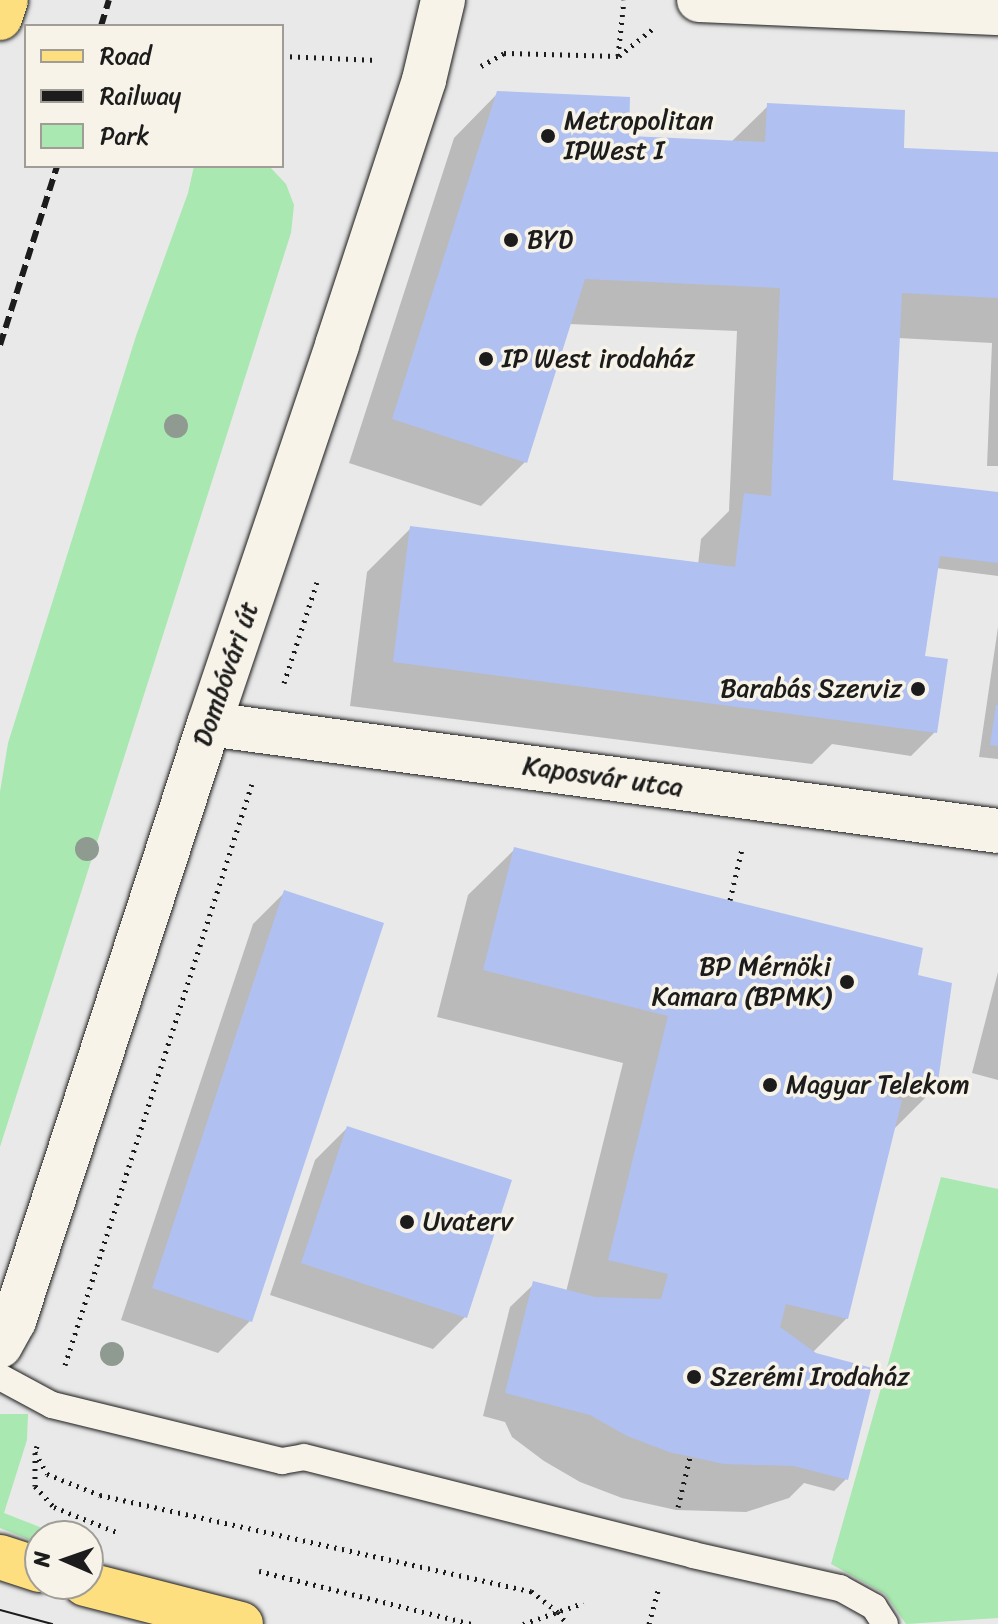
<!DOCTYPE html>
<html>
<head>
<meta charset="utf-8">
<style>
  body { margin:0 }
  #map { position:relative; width:998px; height:1624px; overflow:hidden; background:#e9e9ea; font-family:Sriracha,sans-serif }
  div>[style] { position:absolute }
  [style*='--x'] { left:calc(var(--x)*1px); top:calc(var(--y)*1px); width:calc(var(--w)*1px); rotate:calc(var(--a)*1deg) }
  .green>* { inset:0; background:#a9e8b0 }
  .shadow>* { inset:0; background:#0003 }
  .building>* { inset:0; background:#b0c1f1 }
  .path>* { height:5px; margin-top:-2.5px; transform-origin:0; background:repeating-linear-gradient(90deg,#1c1c1c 0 2px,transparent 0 8px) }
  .roads { filter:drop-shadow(0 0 2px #1c1c1c) drop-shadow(0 0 2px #1c1c1c) }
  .lane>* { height:26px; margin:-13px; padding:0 13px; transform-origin:13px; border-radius:13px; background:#f7f3e8 }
  .street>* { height:44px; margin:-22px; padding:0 22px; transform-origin:22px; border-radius:22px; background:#f7f3e8 }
  .secondary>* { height:44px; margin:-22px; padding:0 22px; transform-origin:22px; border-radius:22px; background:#f7f3e8 }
  .primary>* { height:44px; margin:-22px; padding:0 22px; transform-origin:22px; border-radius:22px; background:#fddf80 }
  .tram>* { height:2px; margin:-1px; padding:0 1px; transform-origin:1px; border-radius:1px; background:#1c1c1c }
  .rail>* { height:6px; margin-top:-3px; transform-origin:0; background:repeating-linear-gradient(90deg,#1c1c1c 0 12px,transparent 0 18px) }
  .trees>* { width:24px; height:24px; margin:-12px; border-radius:50%; background:#8f9a91 }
  .dots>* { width:22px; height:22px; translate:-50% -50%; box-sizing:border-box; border:4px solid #f7f3e8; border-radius:50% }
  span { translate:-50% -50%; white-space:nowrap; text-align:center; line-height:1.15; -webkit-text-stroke:7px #f7f3e8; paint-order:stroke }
  .poi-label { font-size:26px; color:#1c1c1c }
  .left { translate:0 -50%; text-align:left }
  .right { translate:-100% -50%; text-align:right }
  .street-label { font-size:26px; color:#1c1c1c }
  .legend { position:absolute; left:24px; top:24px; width:260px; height:144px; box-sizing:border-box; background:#f7f3e8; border:2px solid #9f9d96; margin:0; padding:10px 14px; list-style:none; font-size:24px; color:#1c1c1c }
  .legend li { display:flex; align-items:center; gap:16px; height:40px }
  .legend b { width:40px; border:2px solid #9f9d96 }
  .north { position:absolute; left:24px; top:1520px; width:80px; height:80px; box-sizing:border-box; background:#f7f3e8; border:2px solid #9f9d96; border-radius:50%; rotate:272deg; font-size:22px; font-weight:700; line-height:32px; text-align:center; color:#1c1c1c }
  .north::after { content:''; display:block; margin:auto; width:28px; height:36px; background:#1c1c1c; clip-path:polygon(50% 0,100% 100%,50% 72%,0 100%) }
</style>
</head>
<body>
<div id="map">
  <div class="green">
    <i style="clip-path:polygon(194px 166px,269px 166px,286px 184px,294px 205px,291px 233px,0 1147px,0 792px,8px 743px,136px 336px,188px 193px)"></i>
    <i style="clip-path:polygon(941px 1177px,998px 1189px,998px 1618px,906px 1624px,885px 1594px,831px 1564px)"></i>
    <i style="clip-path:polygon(0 1414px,28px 1414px,27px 1440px,4px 1513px,55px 1533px,40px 1536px,40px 1544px,0 1528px)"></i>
  </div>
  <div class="shadow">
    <i style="clip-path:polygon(498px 93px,627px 138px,730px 143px,768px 106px,902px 150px,998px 154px,998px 466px,987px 466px,992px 343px,898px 338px,891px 481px,998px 494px,998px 576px,936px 568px,922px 658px,935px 732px,911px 756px,832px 744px,812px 764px,350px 706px,367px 572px,411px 528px,698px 565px,701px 539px,729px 511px,737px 331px,569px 324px,525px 462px,481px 506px,349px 463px,454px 138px)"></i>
    <i style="clip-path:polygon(998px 627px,998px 759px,979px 757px)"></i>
    <i style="clip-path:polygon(515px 849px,916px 976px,935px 1088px,893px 1130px,847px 1318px,812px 1353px,846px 1479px,834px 1491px,804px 1483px,789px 1498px,746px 1512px,676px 1510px,622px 1498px,580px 1482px,544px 1461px,512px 1437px,505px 1422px,483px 1416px,510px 1307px,534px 1284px,566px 1292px,623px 1063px,437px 1017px,468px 895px)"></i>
    <i style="clip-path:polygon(285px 892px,250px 1321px,218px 1353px,121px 1320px,253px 924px)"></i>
    <i style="clip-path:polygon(998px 972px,998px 1080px,972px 1073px)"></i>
    <i style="clip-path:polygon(347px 1128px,465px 1317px,433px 1349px,270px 1295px,315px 1160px)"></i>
  </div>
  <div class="building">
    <i style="clip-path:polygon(497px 91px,630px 97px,629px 136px,765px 142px,767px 103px,905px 110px,904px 148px,998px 152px,998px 298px,902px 293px,893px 480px,998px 492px,998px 563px,940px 556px,925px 656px,948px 659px,937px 733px,393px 662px,410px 526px,735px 567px,744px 493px,771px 496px,780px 288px,585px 279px,527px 463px,392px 419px)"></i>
    <i style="clip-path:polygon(996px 705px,998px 705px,998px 746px,990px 745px)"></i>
    <i style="clip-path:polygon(514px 847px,923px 948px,918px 975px,952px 983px,937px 1089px,891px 1080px,887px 1096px,902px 1100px,848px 1319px,786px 1304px,780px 1327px,816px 1353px,876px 1369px,848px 1480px,794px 1466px,724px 1464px,669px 1452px,627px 1436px,590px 1415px,505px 1393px,533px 1281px,595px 1297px,661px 1299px,668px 1274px,608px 1260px,668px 1016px,483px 970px)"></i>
    <i style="clip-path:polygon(284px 890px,384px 923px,252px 1322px,152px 1288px)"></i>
    <i style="clip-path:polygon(347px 1126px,512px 1180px,467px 1318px,301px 1263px)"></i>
  </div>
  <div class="path">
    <i style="--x:282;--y:56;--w:95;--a:2.4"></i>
    <i style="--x:619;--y:56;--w:46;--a:-38.9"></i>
    <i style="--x:481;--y:66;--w:26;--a:-29"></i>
    <i style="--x:504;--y:53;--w:114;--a:1.5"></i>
    <i style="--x:618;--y:56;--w:56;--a:-83.9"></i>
    <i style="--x:284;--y:683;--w:106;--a:-71.9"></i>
    <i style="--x:730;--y:900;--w:52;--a:-76.8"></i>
    <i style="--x:65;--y:1365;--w:610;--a:-72.16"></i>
    <i style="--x:37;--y:1446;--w:6;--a:108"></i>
    <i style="--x:35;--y:1452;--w:25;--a:61"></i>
    <i style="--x:47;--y:1474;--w:57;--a:21.6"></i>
    <i style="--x:100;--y:1495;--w:442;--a:12.6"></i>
    <i style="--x:531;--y:1591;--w:34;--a:38"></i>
    <i style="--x:558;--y:1612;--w:15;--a:53"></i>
    <i style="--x:35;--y:1453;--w:33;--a:90"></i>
    <i style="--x:35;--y:1486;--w:28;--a:48"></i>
    <i style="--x:54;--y:1507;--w:70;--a:21.8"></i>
    <i style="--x:678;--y:1507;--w:51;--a:-76.5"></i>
    <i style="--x:259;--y:1571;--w:219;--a:14"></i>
    <i style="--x:523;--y:1624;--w:64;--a:-19.3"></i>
    <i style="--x:649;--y:1624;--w:35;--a:-75"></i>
  </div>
  <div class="roads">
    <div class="lane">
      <i style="--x:0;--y:1377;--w:59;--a:28.3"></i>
      <i style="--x:52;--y:1405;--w:237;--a:13.7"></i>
      <i style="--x:282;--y:1461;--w:22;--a:-10"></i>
      <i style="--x:304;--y:1457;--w:401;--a:14.1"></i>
      <i style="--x:693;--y:1555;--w:151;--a:12.7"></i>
      <i style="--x:840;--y:1588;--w:39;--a:29"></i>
      <i style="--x:874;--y:1607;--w:20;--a:57"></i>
    </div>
    <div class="street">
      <i style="--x:209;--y:724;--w:796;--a:7.72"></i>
      <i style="--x:0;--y:1346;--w:29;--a:-61"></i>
      <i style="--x:14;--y:1321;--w:628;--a:-71.91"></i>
      <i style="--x:209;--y:724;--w:400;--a:-71.3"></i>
      <i style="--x:337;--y:345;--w:279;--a:-71.8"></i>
      <i style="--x:424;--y:80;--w:82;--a:-76.6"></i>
    </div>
    <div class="secondary">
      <i style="--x:699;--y:0;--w:299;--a:2.5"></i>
    </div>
    <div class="primary">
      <i style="--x:0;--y:18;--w:19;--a:-72"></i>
      <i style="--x:0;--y:1557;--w:42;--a:18"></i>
      <i style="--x:85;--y:1584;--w:161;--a:14.4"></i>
    </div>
  </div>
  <div class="tram">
    <i style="--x:0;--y:1610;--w:54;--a:15.1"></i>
  </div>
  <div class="rail">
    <i style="--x:101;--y:26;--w:27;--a:-73"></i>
    <i style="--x:0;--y:345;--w:188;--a:-72.3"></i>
  </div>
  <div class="trees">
    <i style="left:176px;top:426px"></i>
    <i style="left:87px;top:849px"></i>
    <i style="left:112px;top:1354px"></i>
  </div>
  <div class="dots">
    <i style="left:548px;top:136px;background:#1c1c1c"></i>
    <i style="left:511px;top:240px;background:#1c1c1c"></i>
    <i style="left:486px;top:359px;background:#1c1c1c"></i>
    <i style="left:918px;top:689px;background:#1c1c1c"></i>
    <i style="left:847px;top:982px;background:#1c1c1c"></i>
    <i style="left:770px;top:1085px;background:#1c1c1c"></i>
    <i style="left:407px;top:1222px;background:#1c1c1c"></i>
    <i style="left:694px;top:1377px;background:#1c1c1c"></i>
  </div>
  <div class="poi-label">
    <span class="left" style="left:564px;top:136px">Metropolitan<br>IPWest I</span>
    <span class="left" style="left:527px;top:240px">BYD</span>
    <span class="left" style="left:502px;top:359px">IP West irodaház</span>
    <span class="right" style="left:902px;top:689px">Barabás Szerviz</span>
    <span class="right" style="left:831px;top:982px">BP Mérnöki<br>Kamara (BPMK)</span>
    <span class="left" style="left:786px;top:1085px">Magyar Telekom</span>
    <span class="left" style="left:423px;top:1222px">Uvaterv</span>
    <span class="left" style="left:710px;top:1377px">Szerémi Irodaház</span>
  </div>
  <div class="street-label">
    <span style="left:226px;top:674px;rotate:-71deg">Dombóvári út</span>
    <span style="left:603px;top:777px;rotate:8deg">Kaposvár utca</span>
  </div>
  <ul class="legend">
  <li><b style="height:10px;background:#fddf80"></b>Road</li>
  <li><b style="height:10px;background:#1c1c1c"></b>Railway</li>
  <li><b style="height:22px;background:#a9e8b0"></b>Park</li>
  </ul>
  <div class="north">N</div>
</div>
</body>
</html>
